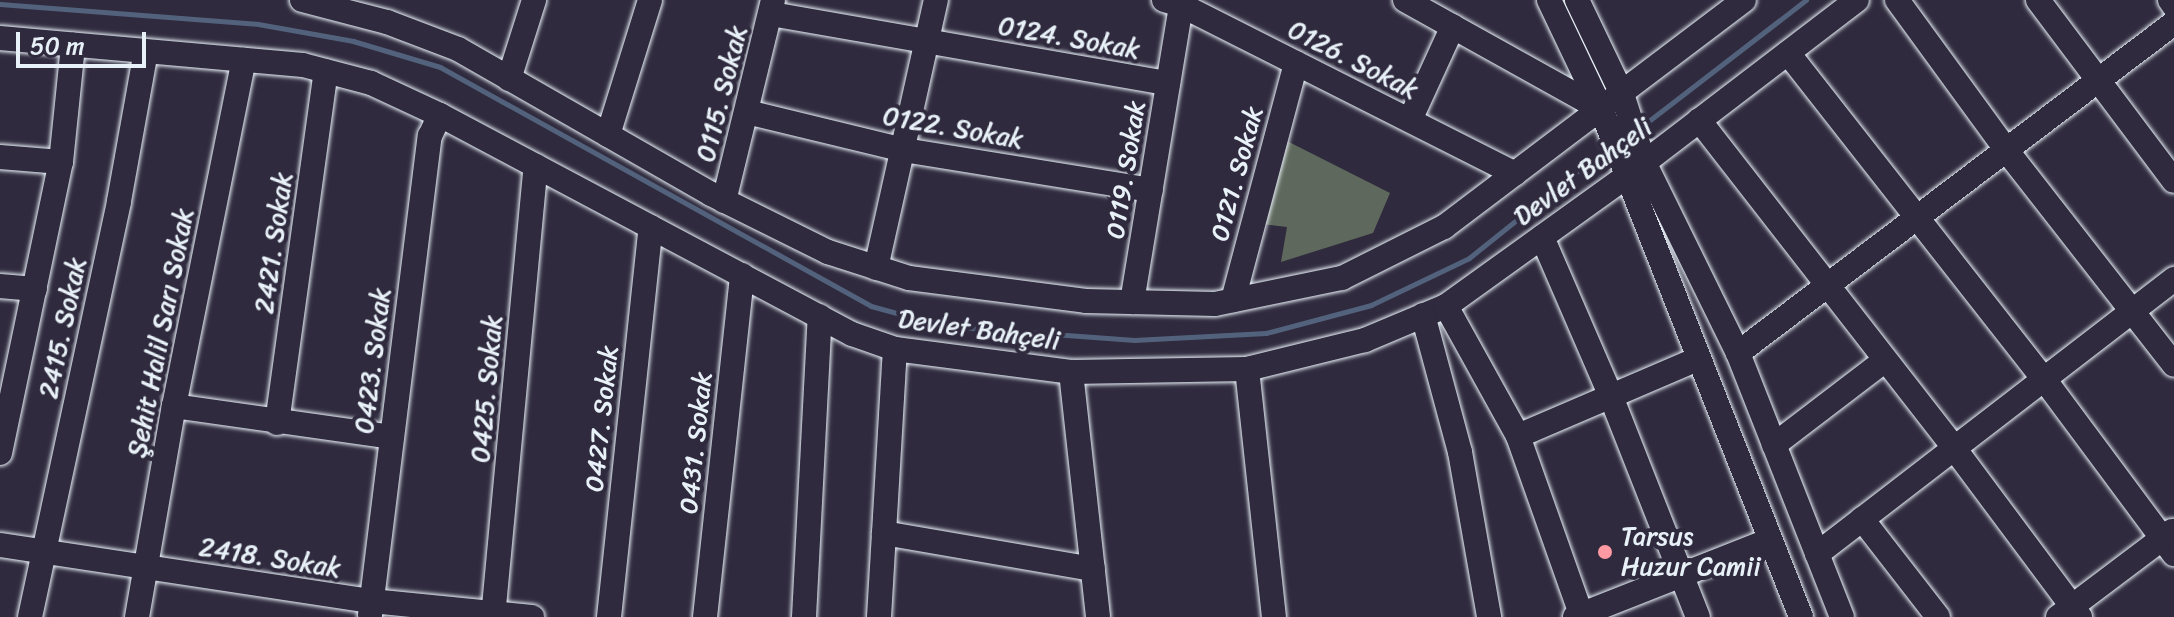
<!DOCTYPE html>
<html>
<head>
<meta charset="utf-8">
<style>
  body { margin:0 }
  #map { position:relative; width:2174px; height:617px; overflow:hidden; background:#2f2a3d; font-family:Sriracha,sans-serif }
  div>[style] { position:absolute }
  [style*='--x'] { left:calc(var(--x)*1px); top:calc(var(--y)*1px); width:calc(var(--w)*1px); rotate:calc(var(--a)*1deg) }
  .green>* { inset:0; background:#5f685c }
  .stream>* { height:5px; margin:-2.5px; padding:0 2.5px; transform-origin:2.5px; border-radius:2.5px; background:#53627c }
  .roads { filter:drop-shadow(0 0 2px #e8f1f8) drop-shadow(0 0 2px #e8f1f8) }
  .minor>* { height:24px; margin:-12px; padding:0 12px; transform-origin:12px; border-radius:12px; background:#2f2a3d }
  .dots>* { width:22px; height:22px; translate:-50% -50%; box-sizing:border-box; border:4px solid #2f2a3d; border-radius:50% }
  span { translate:-50% -50%; white-space:nowrap; text-align:center; line-height:1.15; -webkit-text-stroke:8px #2f2a3d; paint-order:stroke }
  .street-label { font-size:26px; color:#e8f1f8 }
  .poi-label { font-size:26px; color:#e8f1f8 }
  .left { translate:0 -50%; text-align:left }
  .scale { position:absolute; left:16px; top:32px; width:130px; height:36px; box-sizing:border-box; border:4px solid #e8f1f8; border-top:0; padding-left:10px; font-size:24px; line-height:28px; white-space:nowrap; color:#e8f1f8; -webkit-text-stroke:6px #2f2a3d; paint-order:stroke }
</style>
</head>
<body>
<div id="map">
  <div class="green">
    <i style="clip-path:polygon(1283px 139px,1390px 193px,1373px 233px,1281px 262px,1287px 227px,1261px 224px)"></i>
  </div>
  <div class="stream">
    <i style="--x:0;--y:4;--w:259;--a:4.4"></i>
    <i style="--x:258;--y:24;--w:97;--a:10.1"></i>
    <i style="--x:353;--y:41;--w:91;--a:16.6"></i>
    <i style="--x:440;--y:67;--w:493;--a:29"></i>
    <i style="--x:871;--y:306;--w:76;--a:15.3"></i>
    <i style="--x:944;--y:326;--w:191;--a:4.2"></i>
    <i style="--x:1134;--y:340;--w:132;--a:-3"></i>
    <i style="--x:1266;--y:333;--w:109;--a:-14.9"></i>
    <i style="--x:1371;--y:305;--w:109;--a:-25.6"></i>
    <i style="--x:1469;--y:258;--w:149;--a:-38.7"></i>
    <i style="--x:1650;--y:120;--w:197;--a:-37.6"></i>
  </div>
  <div class="roads">
    <div class="minor">
      <i style="--x:302;--y:0;--w:88;--a:14.5"></i>
      <i style="--x:387;--y:22;--w:76;--a:20.8"></i>
      <i style="--x:458;--y:49;--w:292;--a:29.8"></i>
      <i style="--x:711;--y:194;--w:131;--a:26.4"></i>
      <i style="--x:828;--y:252;--w:85;--a:17.8"></i>
      <i style="--x:909;--y:278;--w:178;--a:7.4"></i>
      <i style="--x:1086;--y:301;--w:129;--a:1.3"></i>
      <i style="--x:1215;--y:304;--w:130;--a:-11.6"></i>
      <i style="--x:1342;--y:278;--w:114;--a:-26.6"></i>
      <i style="--x:1444;--y:227;--w:376;--a:-37.1"></i>
      <i style="--x:1164;--y:0;--w:18;--a:16"></i>
      <i style="--x:1181;--y:5;--w:374;--a:26.8"></i>
      <i style="--x:1405;--y:0;--w:224;--a:29.1"></i>
      <i style="--x:1549;--y:0;--w:121;--a:64.5"></i>
      <i style="--x:1601;--y:109;--w:546;--a:68.51"></i>
      <i style="--x:1577;--y:0;--w:104;--a:64.4"></i>
      <i style="--x:1622;--y:94;--w:71;--a:72.1"></i>
      <i style="--x:1644;--y:162;--w:213;--a:63.8"></i>
      <i style="--x:1738;--y:353;--w:284;--a:68.5"></i>
      <i style="--x:1897;--y:0;--w:187;--a:53.9"></i>
      <i style="--x:2007;--y:151;--w:271;--a:52"></i>
      <i style="--x:2038;--y:0;--w:226;--a:53.1"></i>
      <i style="--x:2170;--y:0;--w:7;--a:56"></i>
      <i style="--x:771;--y:14;--w:403;--a:9.9"></i>
      <i style="--x:0;--y:38;--w:304;--a:5.1"></i>
      <i style="--x:303;--y:65;--w:70;--a:14.8"></i>
      <i style="--x:371;--y:83;--w:76;--a:24.9"></i>
      <i style="--x:440;--y:115;--w:467;--a:28"></i>
      <i style="--x:852;--y:334;--w:46;--a:19.2"></i>
      <i style="--x:895;--y:349;--w:177;--a:7.4"></i>
      <i style="--x:1071;--y:372;--w:176;--a:-1"></i>
      <i style="--x:1247;--y:369;--w:122;--a:-13.8"></i>
      <i style="--x:1365;--y:340;--w:88;--a:-22.8"></i>
      <i style="--x:1446;--y:306;--w:224;--a:-35.7"></i>
      <i style="--x:1628;--y:175;--w:288;--a:-37.4"></i>
      <i style="--x:1788;--y:53;--w:415;--a:51.9"></i>
      <i style="--x:2044;--y:379;--w:218;--a:53.4"></i>
      <i style="--x:509;--y:79;--w:83;--a:-72.4"></i>
      <i style="--x:747;--y:112;--w:162;--a:13.6"></i>
      <i style="--x:904;--y:150;--w:250;--a:9.2"></i>
      <i style="--x:1410;--y:120;--w:103;--a:-65.4"></i>
      <i style="--x:1699;--y:120;--w:415;--a:52.1"></i>
      <i style="--x:1954;--y:448;--w:211;--a:53.3"></i>
      <i style="--x:608;--y:135;--w:141;--a:-72.7"></i>
      <i style="--x:0;--y:157;--w:61;--a:4.7"></i>
      <i style="--x:724;--y:201;--w:207;--a:-76.3"></i>
      <i style="--x:1542;--y:237;--w:176;--a:66.6"></i>
      <i style="--x:1612;--y:399;--w:234;--a:68.5"></i>
      <i style="--x:876;--y:268;--w:275;--a:-77.4"></i>
      <i style="--x:0;--y:286;--w:35;--a:5"></i>
      <i style="--x:1233;--y:300;--w:245;--a:-75.1"></i>
      <i style="--x:1132;--y:302;--w:306;--a:-80.6"></i>
      <i style="--x:1446;--y:306;--w:149;--a:61"></i>
      <i style="--x:1518;--y:436;--w:192;--a:70.5"></i>
      <i style="--x:1423;--y:315;--w:142;--a:74.9"></i>
      <i style="--x:1460;--y:452;--w:168;--a:80"></i>
      <i style="--x:1738;--y:353;--w:547;--a:-37.12"></i>
      <i style="--x:1247;--y:369;--w:249;--a:83.8"></i>
      <i style="--x:1071;--y:372;--w:246;--a:83.7"></i>
      <i style="--x:174;--y:406;--w:220;--a:8.1"></i>
      <i style="--x:277;--y:423;--w:355;--a:-82.1"></i>
      <i style="--x:1518;--y:436;--w:196;--a:-23.2"></i>
      <i style="--x:1774;--y:445;--w:140;--a:-37.4"></i>
      <i style="--x:0;--y:453;--w:297;--a:-78.2"></i>
      <i style="--x:61;--y:162;--w:118;--a:-84.1"></i>
      <i style="--x:1862;--y:519;--w:124;--a:52.2"></i>
      <i style="--x:884;--y:533;--w:212;--a:9.8"></i>
      <i style="--x:0;--y:545;--w:375;--a:8.6"></i>
      <i style="--x:371;--y:601;--w:162;--a:5.7"></i>
      <i style="--x:1817;--y:554;--w:451;--a:-37.6"></i>
      <i style="--x:370;--y:615;--w:483;--a:-82.9"></i>
      <i style="--x:430;--y:136;--w:23;--a:-65"></i>
      <i style="--x:30;--y:617;--w:425;--a:-77.9"></i>
      <i style="--x:119;--y:201;--w:152;--a:-79.8"></i>
      <i style="--x:137;--y:617;--w:214;--a:-80.1"></i>
      <i style="--x:174;--y:406;--w:353;--a:-78.6"></i>
      <i style="--x:493;--y:617;--w:453;--a:-84.6"></i>
      <i style="--x:609;--y:617;--w:392;--a:-83.9"></i>
      <i style="--x:705;--y:617;--w:344;--a:-83.8"></i>
      <i style="--x:804;--y:617;--w:301;--a:-87"></i>
      <i style="--x:879;--y:617;--w:268;--a:-86.6"></i>
      <i style="--x:1575;--y:617;--w:210;--a:-21.5"></i>
      <i style="--x:2058;--y:617;--w:143;--a:-37"></i>
    </div>
  </div>
  <div class="dots">
    <i style="left:1605px;top:552px;background:#ff9aa2"></i>
  </div>
  <div class="street-label">
    <span style="left:1069px;top:38px;rotate:10deg">0124. Sokak</span>
    <span style="left:1353px;top:60px;rotate:27deg">0126. Sokak</span>
    <span style="left:722px;top:94px;rotate:-76deg">0115. Sokak</span>
    <span style="left:953px;top:128px;rotate:10deg">0122. Sokak</span>
    <span style="left:1126px;top:170px;rotate:-81deg">0119. Sokak</span>
    <span style="left:1583px;top:172px;rotate:-36deg">Devlet Bahçeli</span>
    <span style="left:1237px;top:174px;rotate:-75deg">0121. Sokak</span>
    <span style="left:274px;top:243px;rotate:-82deg">2421. Sokak</span>
    <span style="left:63px;top:328px;rotate:-78deg">2415. Sokak</span>
    <span style="left:979px;top:330px;rotate:8deg">Devlet Bahçeli</span>
    <span style="left:161px;top:333px;rotate:-79deg">Şehit Halil Sarı Sokak</span>
    <span style="left:373px;top:361px;rotate:-83deg">0423. Sokak</span>
    <span style="left:487px;top:389px;rotate:-85deg">0425. Sokak</span>
    <span style="left:602px;top:419px;rotate:-84deg">0427. Sokak</span>
    <span style="left:696px;top:443px;rotate:-84deg">0431. Sokak</span>
    <span style="left:270px;top:558px;rotate:9deg">2418. Sokak</span>
  </div>
  <div class="poi-label">
    <span class="left" style="left:1621px;top:552px">Tarsus<br>Huzur Camii</span>
  </div>
  <div class="scale">50 m</div>
</div>
</body>
</html>
